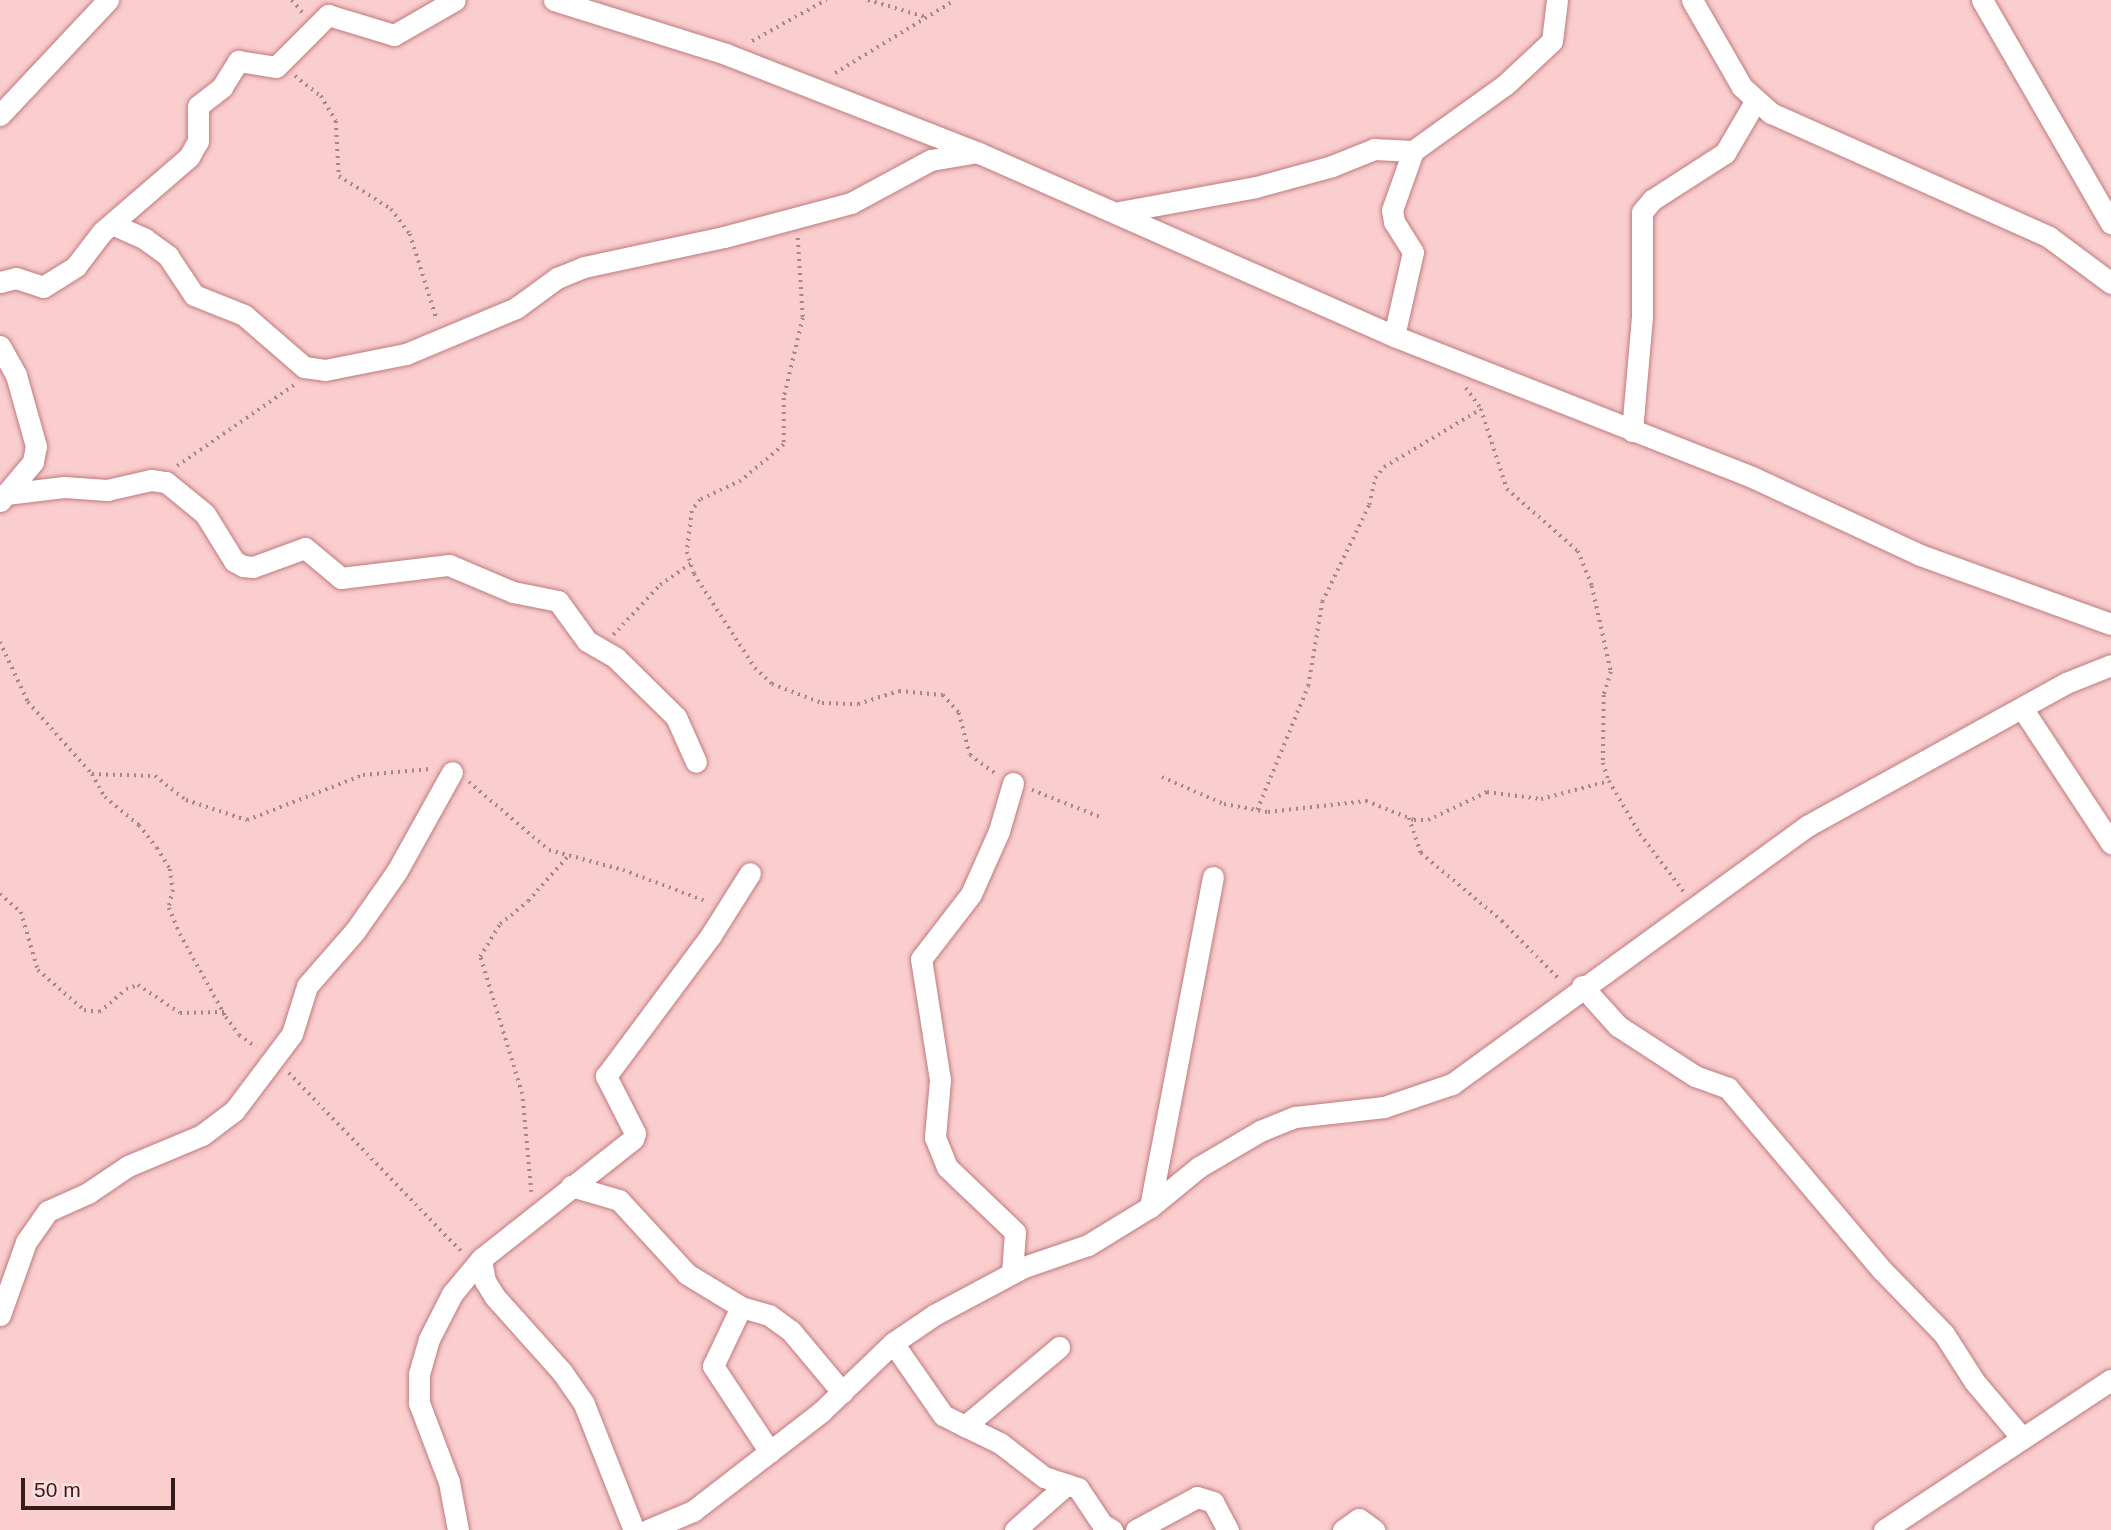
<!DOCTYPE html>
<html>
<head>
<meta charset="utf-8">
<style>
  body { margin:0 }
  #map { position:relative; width:2111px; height:1530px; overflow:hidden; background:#facdce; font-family:Helvetica,sans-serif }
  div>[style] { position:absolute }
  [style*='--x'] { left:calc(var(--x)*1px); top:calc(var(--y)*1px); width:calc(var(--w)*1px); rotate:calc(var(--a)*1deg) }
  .path>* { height:3.5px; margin-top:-1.75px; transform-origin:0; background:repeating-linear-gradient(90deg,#ab8586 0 2px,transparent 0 7px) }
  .roads { filter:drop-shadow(0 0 2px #be7b7e) drop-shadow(0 0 2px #be7b7e) }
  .minor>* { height:21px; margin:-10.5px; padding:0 10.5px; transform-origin:10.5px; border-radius:10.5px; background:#fff }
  span { translate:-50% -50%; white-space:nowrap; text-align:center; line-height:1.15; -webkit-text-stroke:6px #fddfdf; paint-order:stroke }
  .scale { position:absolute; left:21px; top:1478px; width:154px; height:32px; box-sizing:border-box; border:4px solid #361b1d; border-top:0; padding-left:9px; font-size:21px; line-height:24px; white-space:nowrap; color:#361b1d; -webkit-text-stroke:5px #fddfdf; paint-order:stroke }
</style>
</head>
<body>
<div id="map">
  <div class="path">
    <i style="--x:292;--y:0;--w:17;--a:50"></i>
    <i style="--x:868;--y:0;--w:60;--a:16.3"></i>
    <i style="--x:752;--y:41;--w:85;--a:-29"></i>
    <i style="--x:835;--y:73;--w:140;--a:-31.3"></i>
    <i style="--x:295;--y:76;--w:33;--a:38"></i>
    <i style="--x:321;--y:96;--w:29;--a:59"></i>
    <i style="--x:336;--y:121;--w:55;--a:86.9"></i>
    <i style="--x:339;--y:176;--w:62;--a:32.4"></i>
    <i style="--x:391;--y:209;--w:31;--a:53"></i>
    <i style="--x:410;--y:234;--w:90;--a:72.6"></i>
    <i style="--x:798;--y:238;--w:80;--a:86.4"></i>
    <i style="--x:803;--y:318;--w:82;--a:103.4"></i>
    <i style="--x:784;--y:398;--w:47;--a:90"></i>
    <i style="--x:784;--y:445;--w:56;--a:140.1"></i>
    <i style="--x:741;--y:481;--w:45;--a:155.1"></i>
    <i style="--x:700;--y:500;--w:14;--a:126"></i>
    <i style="--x:692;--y:511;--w:41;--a:97"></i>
    <i style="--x:687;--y:552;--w:23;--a:72"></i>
    <i style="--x:694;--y:574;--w:112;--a:57"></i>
    <i style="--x:755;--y:668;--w:23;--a:43"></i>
    <i style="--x:772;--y:684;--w:53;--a:20.8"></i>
    <i style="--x:822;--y:703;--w:36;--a:2"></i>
    <i style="--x:858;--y:704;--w:43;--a:-17.6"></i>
    <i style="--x:899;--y:691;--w:44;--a:5.2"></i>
    <i style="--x:943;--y:695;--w:24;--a:48"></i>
    <i style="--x:959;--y:713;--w:43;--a:75.3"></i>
    <i style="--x:970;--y:755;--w:32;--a:36"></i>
    <i style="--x:1466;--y:388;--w:26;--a:54"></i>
    <i style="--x:1481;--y:409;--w:84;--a:72"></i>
    <i style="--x:1507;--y:489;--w:94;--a:41.1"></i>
    <i style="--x:1578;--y:551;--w:38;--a:68"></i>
    <i style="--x:1592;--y:586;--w:88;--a:77.5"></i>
    <i style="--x:1611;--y:672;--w:24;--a:107"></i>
    <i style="--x:1604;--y:695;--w:68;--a:90.8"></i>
    <i style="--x:1603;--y:763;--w:19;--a:72"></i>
    <i style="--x:1609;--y:781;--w:61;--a:59.7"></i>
    <i style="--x:1640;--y:834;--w:73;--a:52.8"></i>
    <i style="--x:177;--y:466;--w:142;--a:-34.7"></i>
    <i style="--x:613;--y:635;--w:69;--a:-46.8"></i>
    <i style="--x:660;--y:585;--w:38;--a:-35"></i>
    <i style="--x:0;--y:642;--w:66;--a:65"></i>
    <i style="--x:28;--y:702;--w:96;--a:48.4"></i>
    <i style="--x:92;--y:774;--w:26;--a:61"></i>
    <i style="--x:105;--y:797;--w:44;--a:39.5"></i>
    <i style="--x:139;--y:825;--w:29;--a:52"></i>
    <i style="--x:157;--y:848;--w:25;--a:58"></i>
    <i style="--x:170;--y:869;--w:21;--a:82"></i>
    <i style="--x:173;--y:890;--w:18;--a:103"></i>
    <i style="--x:169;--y:908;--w:28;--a:67"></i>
    <i style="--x:180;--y:934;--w:95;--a:61"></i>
    <i style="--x:226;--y:1017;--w:22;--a:54"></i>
    <i style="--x:239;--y:1035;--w:21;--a:35"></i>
    <i style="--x:92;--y:774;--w:63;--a:1.8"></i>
    <i style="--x:155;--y:776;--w:39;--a:38"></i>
    <i style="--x:186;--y:800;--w:64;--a:18.2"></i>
    <i style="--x:247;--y:820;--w:124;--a:-21.2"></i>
    <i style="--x:363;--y:775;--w:67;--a:-5.1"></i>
    <i style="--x:1162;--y:777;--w:68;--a:23.5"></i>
    <i style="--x:1224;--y:804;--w:45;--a:10.3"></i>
    <i style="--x:1268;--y:812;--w:99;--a:-6.4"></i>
    <i style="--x:1366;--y:801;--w:52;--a:21.6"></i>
    <i style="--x:1414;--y:820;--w:14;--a:0"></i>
    <i style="--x:1428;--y:820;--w:65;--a:-25.4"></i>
    <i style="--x:1487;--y:792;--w:54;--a:7.4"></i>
    <i style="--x:1541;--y:799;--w:70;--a:-14.8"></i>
    <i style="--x:469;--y:782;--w:105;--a:40.4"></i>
    <i style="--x:549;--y:850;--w:77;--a:15.1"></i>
    <i style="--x:623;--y:870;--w:91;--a:20.6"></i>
    <i style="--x:1032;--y:790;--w:73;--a:21.7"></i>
    <i style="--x:1257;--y:810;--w:134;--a:-67.6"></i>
    <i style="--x:1308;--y:686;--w:85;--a:-80.5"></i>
    <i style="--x:1322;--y:602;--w:108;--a:-64.1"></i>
    <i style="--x:1369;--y:505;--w:28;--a:-77"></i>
    <i style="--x:1375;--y:478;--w:14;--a:-51"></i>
    <i style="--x:1384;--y:467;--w:113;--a:-30.9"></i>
    <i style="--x:1409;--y:818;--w:37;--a:71"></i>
    <i style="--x:1421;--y:853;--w:106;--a:40"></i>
    <i style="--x:1502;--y:921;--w:83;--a:45.5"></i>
    <i style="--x:0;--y:894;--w:28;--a:41"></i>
    <i style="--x:21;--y:912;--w:60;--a:73.7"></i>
    <i style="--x:38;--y:970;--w:61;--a:41"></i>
    <i style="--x:84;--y:1010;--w:15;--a:8"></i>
    <i style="--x:99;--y:1012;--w:35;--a:-40"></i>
    <i style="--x:126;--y:989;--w:13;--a:-18"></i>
    <i style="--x:138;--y:985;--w:50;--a:33.7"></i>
    <i style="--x:180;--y:1013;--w:44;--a:-1.3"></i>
    <i style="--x:289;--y:1073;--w:248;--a:46"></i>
    <i style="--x:531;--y:1192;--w:98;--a:-95.2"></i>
    <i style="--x:522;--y:1094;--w:143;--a:-107"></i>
    <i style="--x:480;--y:957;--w:39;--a:-59"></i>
    <i style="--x:500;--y:924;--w:36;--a:-39"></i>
    <i style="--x:528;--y:901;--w:62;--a:-48.3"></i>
  </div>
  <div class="roads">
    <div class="minor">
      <i style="--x:554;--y:0;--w:180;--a:17.4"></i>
      <i style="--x:726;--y:54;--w:272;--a:21.4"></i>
      <i style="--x:979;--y:153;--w:454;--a:23.8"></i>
      <i style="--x:1394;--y:336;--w:385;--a:21.5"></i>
      <i style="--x:1752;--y:477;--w:185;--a:24.9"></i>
      <i style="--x:1920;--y:555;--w:203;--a:19.9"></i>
      <i style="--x:1692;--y:0;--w:100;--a:60.1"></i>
      <i style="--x:1742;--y:87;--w:39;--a:42"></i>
      <i style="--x:1771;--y:113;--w:304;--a:24"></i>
      <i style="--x:2049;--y:237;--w:77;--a:36.6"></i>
      <i style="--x:1982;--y:0;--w:258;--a:60"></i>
      <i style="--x:0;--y:115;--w:158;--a:-46.8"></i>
      <i style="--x:1119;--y:212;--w:139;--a:-10.3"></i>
      <i style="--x:1256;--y:187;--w:79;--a:-15.4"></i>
      <i style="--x:1332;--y:166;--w:45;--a:-22"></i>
      <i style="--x:1374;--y:149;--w:39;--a:3"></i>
      <i style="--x:1413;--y:151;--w:113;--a:-35.7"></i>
      <i style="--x:1505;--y:85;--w:64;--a:-43.1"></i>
      <i style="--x:1552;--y:41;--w:41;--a:-83"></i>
      <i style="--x:112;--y:224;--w:36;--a:24"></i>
      <i style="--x:145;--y:239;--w:29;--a:36"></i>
      <i style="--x:168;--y:256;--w:47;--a:56.3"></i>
      <i style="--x:194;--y:295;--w:54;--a:21.8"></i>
      <i style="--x:244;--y:315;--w:79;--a:40.9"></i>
      <i style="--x:304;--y:367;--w:21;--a:8"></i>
      <i style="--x:325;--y:370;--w:83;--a:-11.2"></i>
      <i style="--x:406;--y:354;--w:119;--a:-22.7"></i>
      <i style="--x:516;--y:308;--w:51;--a:-36.2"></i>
      <i style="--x:557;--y:278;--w:29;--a:-22"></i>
      <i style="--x:584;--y:267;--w:143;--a:-12.1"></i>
      <i style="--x:724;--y:237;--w:131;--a:-15"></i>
      <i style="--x:851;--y:203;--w:91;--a:-28.3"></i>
      <i style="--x:931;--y:160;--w:42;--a:-9.7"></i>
      <i style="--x:0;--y:282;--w:16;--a:-14"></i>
      <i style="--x:16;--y:278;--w:28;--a:18"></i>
      <i style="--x:43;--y:287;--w:39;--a:-32"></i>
      <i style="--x:76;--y:266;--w:43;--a:-52.6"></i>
      <i style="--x:102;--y:232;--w:115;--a:-40.8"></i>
      <i style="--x:189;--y:157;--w:18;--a:-61"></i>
      <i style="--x:198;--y:141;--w:35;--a:-90"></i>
      <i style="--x:198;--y:106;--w:31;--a:-38"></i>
      <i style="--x:222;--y:87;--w:31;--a:-58"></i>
      <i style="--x:238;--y:61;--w:38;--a:9"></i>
      <i style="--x:276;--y:67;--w:74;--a:-45"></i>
      <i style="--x:328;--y:15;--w:69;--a:16.9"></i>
      <i style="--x:394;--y:35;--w:70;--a:-29.8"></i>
      <i style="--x:1394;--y:336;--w:86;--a:-77.3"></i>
      <i style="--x:1413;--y:252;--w:36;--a:-122"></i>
      <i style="--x:1394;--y:222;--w:12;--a:-99"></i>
      <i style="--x:1392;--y:210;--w:63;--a:-70.4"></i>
      <i style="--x:0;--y:346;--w:33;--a:61"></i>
      <i style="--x:16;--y:375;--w:74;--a:74.3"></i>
      <i style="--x:36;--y:446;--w:16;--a:101"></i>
      <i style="--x:33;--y:462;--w:42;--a:130.2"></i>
      <i style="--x:1632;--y:431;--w:115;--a:-85"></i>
      <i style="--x:1642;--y:316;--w:104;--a:-90"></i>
      <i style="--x:1642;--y:212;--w:16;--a:-50"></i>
      <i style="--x:1652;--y:200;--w:87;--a:-32.8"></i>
      <i style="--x:1725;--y:153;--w:61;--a:-59.7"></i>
      <i style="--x:0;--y:501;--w:9;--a:-49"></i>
      <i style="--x:6;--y:494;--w:58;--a:-6.9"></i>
      <i style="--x:64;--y:487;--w:43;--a:4"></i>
      <i style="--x:107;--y:490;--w:45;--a:-12.8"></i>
      <i style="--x:151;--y:480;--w:15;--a:8"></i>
      <i style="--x:166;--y:482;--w:50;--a:39.4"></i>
      <i style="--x:205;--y:514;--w:55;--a:58.3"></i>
      <i style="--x:234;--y:561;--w:10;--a:29"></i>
      <i style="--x:243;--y:566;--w:10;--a:6"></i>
      <i style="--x:253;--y:567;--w:55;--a:-20.1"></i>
      <i style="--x:305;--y:548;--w:47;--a:39.8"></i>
      <i style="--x:341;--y:578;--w:109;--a:-6.9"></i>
      <i style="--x:449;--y:565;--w:69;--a:22.9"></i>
      <i style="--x:513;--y:592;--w:46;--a:11.3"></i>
      <i style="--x:558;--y:601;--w:49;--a:54.1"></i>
      <i style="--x:587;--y:641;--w:34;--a:30"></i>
      <i style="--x:616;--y:658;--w:84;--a:44.5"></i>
      <i style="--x:676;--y:717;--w:49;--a:66"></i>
      <i style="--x:2022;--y:708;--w:162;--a:56.6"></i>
      <i style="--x:1582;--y:986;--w:54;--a:48"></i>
      <i style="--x:1618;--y:1026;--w:92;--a:33"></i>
      <i style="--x:1695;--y:1076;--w:35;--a:20"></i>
      <i style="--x:1728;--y:1088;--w:238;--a:49.8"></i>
      <i style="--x:1882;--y:1270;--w:89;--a:45.9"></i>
      <i style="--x:1944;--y:1334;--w:56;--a:57.4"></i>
      <i style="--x:1974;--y:1381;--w:75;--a:49.9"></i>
      <i style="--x:571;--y:1186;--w:50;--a:16.3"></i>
      <i style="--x:619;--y:1200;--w:100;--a:47.4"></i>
      <i style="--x:687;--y:1274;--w:63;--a:31.4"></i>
      <i style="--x:741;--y:1307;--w:29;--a:16"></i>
      <i style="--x:769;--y:1315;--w:27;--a:36"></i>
      <i style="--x:791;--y:1331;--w:80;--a:50.1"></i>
      <i style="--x:1150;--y:1207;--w:336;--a:-79.2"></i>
      <i style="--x:481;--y:1259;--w:22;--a:80"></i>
      <i style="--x:485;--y:1281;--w:19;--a:58"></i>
      <i style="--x:495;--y:1297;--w:101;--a:48.2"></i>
      <i style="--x:562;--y:1372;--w:39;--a:55"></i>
      <i style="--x:584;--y:1404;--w:136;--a:68.4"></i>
      <i style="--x:1012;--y:1273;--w:41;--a:-85.8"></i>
      <i style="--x:1015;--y:1232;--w:94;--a:-136.3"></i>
      <i style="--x:947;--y:1167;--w:32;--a:-112"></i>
      <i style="--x:935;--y:1137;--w:57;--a:-85"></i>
      <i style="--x:940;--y:1080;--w:122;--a:-98.9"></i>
      <i style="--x:921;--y:959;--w:82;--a:-52.4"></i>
      <i style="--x:971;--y:894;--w:69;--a:-66"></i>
      <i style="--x:999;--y:831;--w:50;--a:-73.7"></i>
      <i style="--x:741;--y:1307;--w:65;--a:115.4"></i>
      <i style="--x:713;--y:1366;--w:103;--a:56.5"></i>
      <i style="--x:0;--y:1315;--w:77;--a:-70.4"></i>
      <i style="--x:26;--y:1242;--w:38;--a:-55"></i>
      <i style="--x:48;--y:1211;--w:44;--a:-24.2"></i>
      <i style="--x:88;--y:1193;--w:48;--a:-34"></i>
      <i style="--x:128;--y:1166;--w:80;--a:-22.7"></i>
      <i style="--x:202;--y:1135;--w:40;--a:-37"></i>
      <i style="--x:234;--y:1111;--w:96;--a:-53"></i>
      <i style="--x:292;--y:1034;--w:50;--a:-72.6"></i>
      <i style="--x:307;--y:986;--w:73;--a:-48.9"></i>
      <i style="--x:355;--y:931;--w:73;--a:-55"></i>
      <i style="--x:397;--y:871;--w:113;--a:-60.9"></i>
      <i style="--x:893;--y:1343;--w:88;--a:55.2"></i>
      <i style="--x:943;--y:1415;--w:25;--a:27"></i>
      <i style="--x:965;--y:1426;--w:123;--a:-40"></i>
      <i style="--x:965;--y:1426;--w:39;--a:26"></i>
      <i style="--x:1000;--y:1443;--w:56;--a:37.7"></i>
      <i style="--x:1044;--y:1477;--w:36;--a:18"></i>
      <i style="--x:1078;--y:1488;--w:43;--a:56.3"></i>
      <i style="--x:1102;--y:1524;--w:12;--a:31"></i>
      <i style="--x:458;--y:1530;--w:49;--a:-100.6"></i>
      <i style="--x:449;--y:1482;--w:85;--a:-110.8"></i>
      <i style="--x:419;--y:1403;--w:29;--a:-90"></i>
      <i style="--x:419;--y:1374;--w:36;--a:-74"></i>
      <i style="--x:429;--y:1339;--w:51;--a:-62.9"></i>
      <i style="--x:452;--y:1294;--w:45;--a:-50.4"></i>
      <i style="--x:481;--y:1259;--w:194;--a:-38.3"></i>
      <i style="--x:633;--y:1139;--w:6;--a:-72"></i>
      <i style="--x:635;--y:1133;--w:64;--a:-117"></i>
      <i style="--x:606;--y:1076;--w:176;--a:-53.3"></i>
      <i style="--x:711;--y:935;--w:73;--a:-57.8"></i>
      <i style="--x:648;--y:1530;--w:49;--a:-22.9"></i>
      <i style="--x:693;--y:1511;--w:162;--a:-37.7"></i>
      <i style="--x:821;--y:1412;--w:100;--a:-43.8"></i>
      <i style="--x:893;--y:1343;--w:50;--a:-34.3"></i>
      <i style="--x:934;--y:1315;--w:102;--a:-28.1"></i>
      <i style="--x:1024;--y:1267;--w:68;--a:-19"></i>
      <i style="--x:1088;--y:1245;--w:73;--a:-31.5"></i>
      <i style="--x:1150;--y:1207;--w:63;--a:-39.2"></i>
      <i style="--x:1199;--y:1167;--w:71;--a:-30.5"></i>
      <i style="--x:1260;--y:1131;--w:38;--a:-22"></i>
      <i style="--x:1295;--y:1117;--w:90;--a:-6.4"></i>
      <i style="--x:1384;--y:1107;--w:72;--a:-18.7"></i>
      <i style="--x:1452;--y:1084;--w:439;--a:-36"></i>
      <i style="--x:1807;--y:826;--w:296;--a:-28.9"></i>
      <i style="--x:2066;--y:683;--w:48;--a:-21.8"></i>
      <i style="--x:1015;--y:1530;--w:69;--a:-41.5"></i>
      <i style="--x:1136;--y:1530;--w:69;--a:-28.4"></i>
      <i style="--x:1197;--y:1497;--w:17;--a:17"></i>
      <i style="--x:1213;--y:1502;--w:32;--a:62"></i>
      <i style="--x:1343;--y:1530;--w:19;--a:-35"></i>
      <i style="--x:1359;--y:1519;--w:19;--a:36"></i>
      <i style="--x:1884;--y:1530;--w:272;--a:-33.5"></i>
    </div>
  </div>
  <div class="scale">50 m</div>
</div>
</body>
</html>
